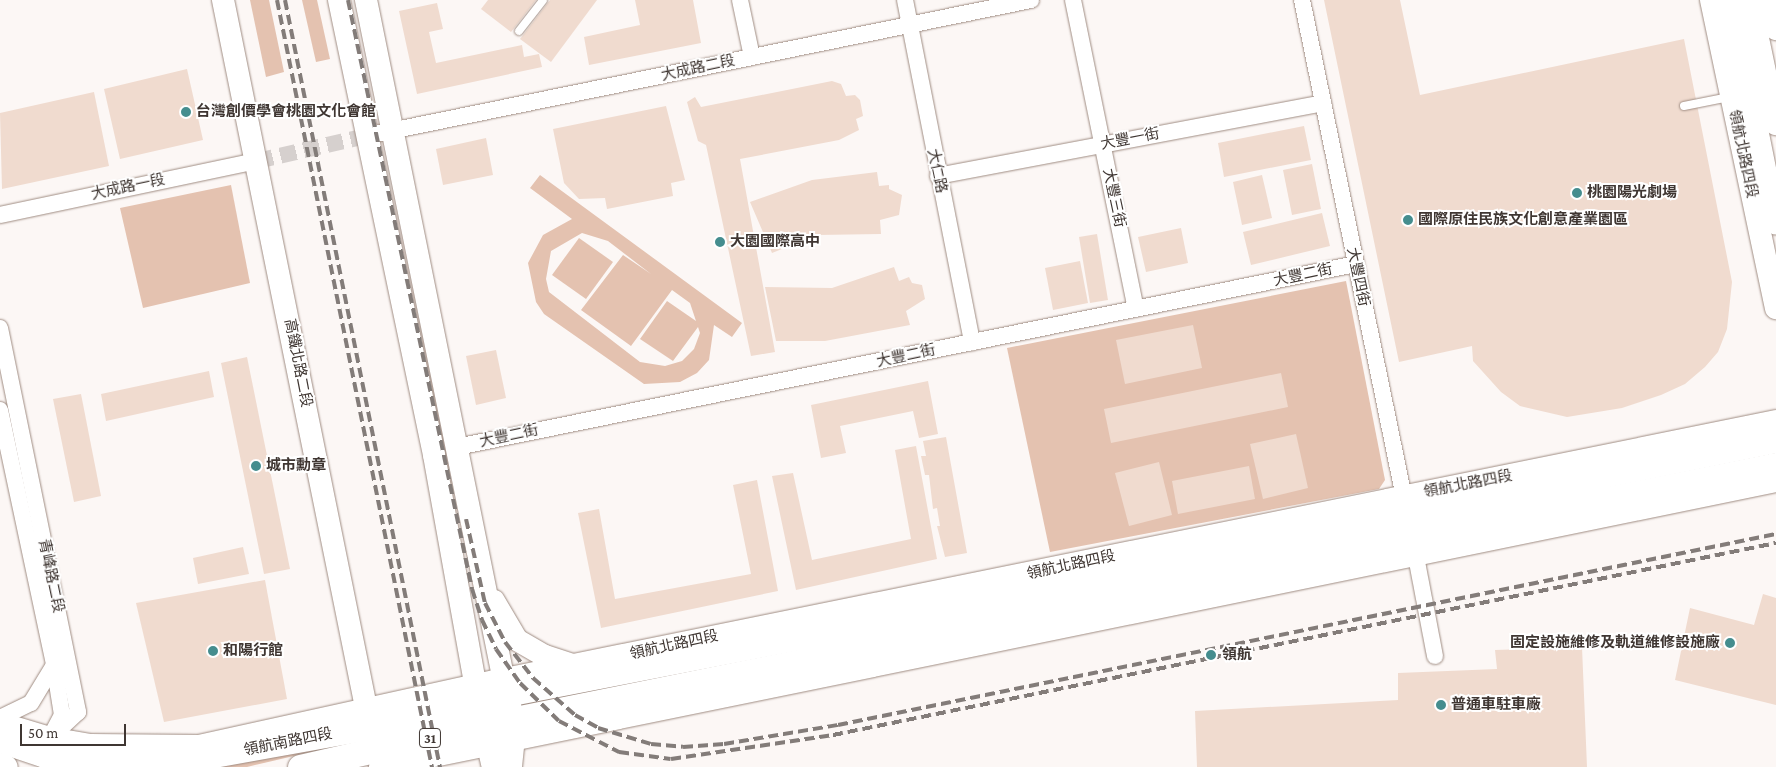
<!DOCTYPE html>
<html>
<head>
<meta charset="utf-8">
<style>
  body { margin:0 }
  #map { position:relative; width:1776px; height:767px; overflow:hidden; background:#fcf7f5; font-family:"Crimson Pro","Noto Sans TC",serif }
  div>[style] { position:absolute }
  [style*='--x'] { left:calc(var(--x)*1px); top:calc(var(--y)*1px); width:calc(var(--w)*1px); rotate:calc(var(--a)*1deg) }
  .green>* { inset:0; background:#e4c2b0 }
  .building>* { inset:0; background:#f0dbcf }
  .street-tunnel>* { height:16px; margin-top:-8px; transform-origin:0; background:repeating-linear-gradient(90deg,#d6d0ce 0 16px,transparent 0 24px) }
  .roads { filter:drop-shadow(0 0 1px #9f8c82) drop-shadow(0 0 1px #9f8c82) }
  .lane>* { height:8px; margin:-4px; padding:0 4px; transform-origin:4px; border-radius:4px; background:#fff }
  .street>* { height:16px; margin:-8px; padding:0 8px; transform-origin:8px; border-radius:8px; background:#fff }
  .secondary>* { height:22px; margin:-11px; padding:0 11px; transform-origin:11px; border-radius:11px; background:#fff }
  .primary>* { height:25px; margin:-12.5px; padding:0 12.5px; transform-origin:12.5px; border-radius:12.5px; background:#fff }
  .rail>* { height:4px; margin-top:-2px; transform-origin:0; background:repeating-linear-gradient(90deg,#837c79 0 10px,transparent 0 15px) }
  .dots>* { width:14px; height:14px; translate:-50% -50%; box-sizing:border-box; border:2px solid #fff; border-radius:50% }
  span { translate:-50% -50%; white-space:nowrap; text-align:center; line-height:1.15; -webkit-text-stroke:4px #fff; paint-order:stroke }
  .shield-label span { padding:1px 4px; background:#fff; border:1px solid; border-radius:4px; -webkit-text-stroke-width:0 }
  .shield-label { font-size:14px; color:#3f3632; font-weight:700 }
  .street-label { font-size:15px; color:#3f3632 }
  .poi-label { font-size:15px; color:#3f3632; font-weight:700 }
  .left { translate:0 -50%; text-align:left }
  .right { translate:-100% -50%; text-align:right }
  .scale { position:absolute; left:20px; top:724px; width:106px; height:22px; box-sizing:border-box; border:2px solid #3f3632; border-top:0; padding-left:6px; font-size:15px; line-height:18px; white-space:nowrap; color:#3f3632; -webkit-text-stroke:4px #fff; paint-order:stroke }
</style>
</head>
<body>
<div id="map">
  <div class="green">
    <i style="clip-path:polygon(250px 0,269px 0,284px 72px,266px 77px)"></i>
    <i style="clip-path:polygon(302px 0,317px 0,330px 59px,316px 62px)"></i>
    <i style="clip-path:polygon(evenodd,540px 175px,742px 323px,732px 337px,714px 325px,709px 360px,697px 373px,680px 382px,644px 384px,544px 314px,536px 302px,528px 263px,543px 235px,572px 219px,530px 188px,540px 175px,582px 233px,608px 241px,651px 274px,623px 255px,581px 310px,631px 346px,672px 290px,690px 303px,696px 321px,667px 301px,640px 339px,673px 361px,698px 327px,700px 333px,694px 349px,682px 361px,665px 366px,640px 362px,549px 292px,546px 279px,551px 251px,582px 233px)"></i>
    <i style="clip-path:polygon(231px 185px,250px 283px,143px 308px,120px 208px)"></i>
    <i style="clip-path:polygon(579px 238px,613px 262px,586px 299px,552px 275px)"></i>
    <i style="clip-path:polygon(1346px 281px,1385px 480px,1379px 489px,1050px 552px,1007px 348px)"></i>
    <i style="clip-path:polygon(340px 745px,247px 767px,218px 767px)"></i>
  </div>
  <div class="building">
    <i style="clip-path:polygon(488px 0,536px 0,511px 32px,481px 9px)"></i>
    <i style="clip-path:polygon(550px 0,597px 0,551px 62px,520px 39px)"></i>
    <i style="clip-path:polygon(635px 0,693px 0,701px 43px,589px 65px,584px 37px,640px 25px)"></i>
    <i style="clip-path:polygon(1324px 0,1400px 0,1420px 95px,1684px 39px,1732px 282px,1727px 329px,1718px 352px,1705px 367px,1685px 384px,1661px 395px,1622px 408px,1567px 417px,1520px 406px,1501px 392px,1473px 361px,1472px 346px,1399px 362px)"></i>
    <i style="clip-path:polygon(437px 3px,443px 29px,429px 32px,436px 63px,522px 45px,524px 57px,539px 54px,542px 67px,417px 94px,399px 11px)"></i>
    <i style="clip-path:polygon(187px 69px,203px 140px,120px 159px,104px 89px)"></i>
    <i style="clip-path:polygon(832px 81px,841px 84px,846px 96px,855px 95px,860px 100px,863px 116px,856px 119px,859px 130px,839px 140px,740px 159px,775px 352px,751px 356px,706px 145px,698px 141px,687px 102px,695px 97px,701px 107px)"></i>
    <i style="clip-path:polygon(94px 92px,109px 166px,2px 189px,0 113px)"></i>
    <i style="clip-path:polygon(666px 106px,685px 180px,671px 183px,673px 196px,607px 209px,605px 198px,579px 199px,564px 183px,553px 129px)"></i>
    <i style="clip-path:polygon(1304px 126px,1311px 160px,1224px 177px,1218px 143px)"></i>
    <i style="clip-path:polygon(486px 138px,493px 175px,443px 185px,436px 149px)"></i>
    <i style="clip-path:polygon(1312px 164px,1321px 209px,1292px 215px,1283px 170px)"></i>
    <i style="clip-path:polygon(877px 172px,879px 186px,889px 185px,889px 189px,902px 195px,899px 215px,880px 220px,881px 234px,817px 235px,772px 253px,750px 202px,812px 180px)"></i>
    <i style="clip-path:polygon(1262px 175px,1272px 218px,1242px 225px,1233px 182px)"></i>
    <i style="clip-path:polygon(1322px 213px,1330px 246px,1251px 265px,1243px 232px)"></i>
    <i style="clip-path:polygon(1181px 228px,1188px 263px,1146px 272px,1138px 237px)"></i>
    <i style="clip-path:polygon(1097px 234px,1108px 300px,1090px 303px,1079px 237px)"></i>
    <i style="clip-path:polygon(1080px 261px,1088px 303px,1053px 310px,1045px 268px)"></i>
    <i style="clip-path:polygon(894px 267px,899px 281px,909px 277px,912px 283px,922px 285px,925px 299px,906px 311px,910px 325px,825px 341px,776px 341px,765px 287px,832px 288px)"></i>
    <i style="clip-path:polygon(1193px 325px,1202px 368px,1125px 384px,1116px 340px)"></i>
    <i style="clip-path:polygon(496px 350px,506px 398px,476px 405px,466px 356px)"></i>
    <i style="clip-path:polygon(247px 357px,290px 569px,264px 574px,221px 363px)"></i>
    <i style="clip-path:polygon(209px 371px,214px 397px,106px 421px,101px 394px)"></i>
    <i style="clip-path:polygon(1281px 373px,1288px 407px,1111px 443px,1104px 409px)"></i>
    <i style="clip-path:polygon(928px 381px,938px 434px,919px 438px,913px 411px,840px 426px,846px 453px,821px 458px,811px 405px)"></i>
    <i style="clip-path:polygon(81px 394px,101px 496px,74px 502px,53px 399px)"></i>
    <i style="clip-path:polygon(1296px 434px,1308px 488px,1263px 499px,1250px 444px)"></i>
    <i style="clip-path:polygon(946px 437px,967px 553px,945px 557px,937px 526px,940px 526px,937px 508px,933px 509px,929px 475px,925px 475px,921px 456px,926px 456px,923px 441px)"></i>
    <i style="clip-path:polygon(916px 446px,937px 559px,796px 590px,772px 476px,793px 473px,812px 560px,911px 539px,895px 450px)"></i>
    <i style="clip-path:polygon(1159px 462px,1172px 515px,1129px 526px,1115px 473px)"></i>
    <i style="clip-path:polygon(1249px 466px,1255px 499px,1178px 514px,1172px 481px)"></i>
    <i style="clip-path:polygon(757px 480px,778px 591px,601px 628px,578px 513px,599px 509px,615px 599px,751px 574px,733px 485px)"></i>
    <i style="clip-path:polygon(243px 547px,249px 574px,198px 584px,193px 558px)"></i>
    <i style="clip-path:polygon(265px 580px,287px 699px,164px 722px,136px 603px)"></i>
    <i style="clip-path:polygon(1763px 594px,1776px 598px,1776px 705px,1675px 680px,1690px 608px,1754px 625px)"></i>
    <i style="clip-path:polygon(1582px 647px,1587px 767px,1197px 767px,1195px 711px,1398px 700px,1398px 673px,1497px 669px,1495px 650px)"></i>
  </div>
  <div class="street-tunnel">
    <i style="--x:257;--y:161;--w:112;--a:-12.9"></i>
  </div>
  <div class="roads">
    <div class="lane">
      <i style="--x:519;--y:31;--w:39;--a:-52"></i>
      <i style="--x:1684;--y:106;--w:46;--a:-11.3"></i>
    </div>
    <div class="street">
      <i style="--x:740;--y:0;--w:58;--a:78.1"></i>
      <i style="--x:905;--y:0;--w:349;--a:78.9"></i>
      <i style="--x:1073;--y:0;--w:315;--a:78.5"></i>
      <i style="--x:1302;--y:0;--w:518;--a:78.41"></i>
      <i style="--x:366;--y:136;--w:679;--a:-11.56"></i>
      <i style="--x:938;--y:176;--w:392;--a:-10.7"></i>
      <i style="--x:0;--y:215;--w:263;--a:-11.9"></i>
      <i style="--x:0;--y:328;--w:392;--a:78.5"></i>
      <i style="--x:78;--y:712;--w:38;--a:137"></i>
      <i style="--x:0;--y:410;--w:261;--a:78"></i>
      <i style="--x:54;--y:665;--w:51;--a:80.9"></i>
      <i style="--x:62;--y:715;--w:19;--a:118"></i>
      <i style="--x:457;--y:447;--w:917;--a:-11.51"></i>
      <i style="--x:1414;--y:546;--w:112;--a:79.2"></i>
      <i style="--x:0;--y:718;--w:34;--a:-26"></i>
      <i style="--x:31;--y:703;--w:44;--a:-58.8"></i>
    </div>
    <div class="secondary">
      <i style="--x:223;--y:0;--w:742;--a:78.57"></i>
      <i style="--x:339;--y:0;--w:465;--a:78.2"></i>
      <i style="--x:434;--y:455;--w:248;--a:79.8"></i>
      <i style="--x:366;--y:0;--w:710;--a:78.55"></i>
      <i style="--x:507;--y:696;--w:468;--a:-11"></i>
      <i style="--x:966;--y:607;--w:827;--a:-11.51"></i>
      <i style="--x:1711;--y:0;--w:315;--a:78.1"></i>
      <i style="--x:1731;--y:0;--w:228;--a:78.6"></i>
      <i style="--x:1750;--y:0;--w:127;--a:78.2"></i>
      <i style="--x:1770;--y:0;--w:30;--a:78"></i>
      <i style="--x:494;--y:601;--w:45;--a:59.5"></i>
      <i style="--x:517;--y:640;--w:32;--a:30"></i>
      <i style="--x:545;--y:656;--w:28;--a:18"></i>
      <i style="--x:510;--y:719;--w:1291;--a:-11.39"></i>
      <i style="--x:0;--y:723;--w:52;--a:16.7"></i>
      <i style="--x:50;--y:738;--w:41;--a:9.9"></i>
      <i style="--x:90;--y:745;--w:109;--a:0.5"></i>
      <i style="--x:199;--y:746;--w:313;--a:-12.4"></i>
      <i style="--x:505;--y:679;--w:1297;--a:-11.47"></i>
      <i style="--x:380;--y:767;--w:1425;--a:-11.58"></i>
    </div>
    <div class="primary">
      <i style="--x:481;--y:710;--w:58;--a:77.2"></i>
      <i style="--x:0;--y:740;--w:47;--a:18.4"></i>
      <i style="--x:45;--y:755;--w:80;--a:7.2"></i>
      <i style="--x:124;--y:765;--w:45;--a:-2.5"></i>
      <i style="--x:169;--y:763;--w:204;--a:-10.2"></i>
      <i style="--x:370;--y:727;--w:140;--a:-12.8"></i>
      <i style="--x:507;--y:696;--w:41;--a:83"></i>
      <i style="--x:512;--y:737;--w:30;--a:96"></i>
      <i style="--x:0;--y:765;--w:5;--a:22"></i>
      <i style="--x:300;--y:767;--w:215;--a:-12.9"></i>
    </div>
  </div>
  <div class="rail">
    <i style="--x:277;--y:0;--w:783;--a:78.58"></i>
    <i style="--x:285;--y:0;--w:783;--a:78.58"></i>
    <i style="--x:348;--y:0;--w:602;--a:78.11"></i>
    <i style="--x:472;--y:589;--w:33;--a:72"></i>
    <i style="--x:482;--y:620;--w:32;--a:64"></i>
    <i style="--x:496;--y:649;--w:42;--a:54.8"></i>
    <i style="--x:520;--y:683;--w:54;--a:44.3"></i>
    <i style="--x:559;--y:721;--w:68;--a:27.3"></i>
    <i style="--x:619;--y:752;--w:52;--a:7.7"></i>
    <i style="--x:671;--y:759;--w:164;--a:-8.4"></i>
    <i style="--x:833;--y:735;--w:962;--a:-11.51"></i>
    <i style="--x:466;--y:519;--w:86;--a:77.3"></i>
    <i style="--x:485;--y:603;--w:44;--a:62.9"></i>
    <i style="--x:505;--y:642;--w:46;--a:52.1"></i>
    <i style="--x:533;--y:678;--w:56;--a:41.4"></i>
    <i style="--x:575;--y:715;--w:26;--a:29"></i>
    <i style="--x:598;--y:728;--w:55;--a:16.8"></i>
    <i style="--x:651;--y:744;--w:32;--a:5"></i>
    <i style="--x:683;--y:747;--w:41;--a:-4.2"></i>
    <i style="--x:724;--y:744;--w:116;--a:-9.5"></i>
    <i style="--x:838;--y:725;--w:957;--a:-11.51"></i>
  </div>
  <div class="dots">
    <i style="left:186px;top:112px;background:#458d8e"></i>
    <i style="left:1577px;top:193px;background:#458d8e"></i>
    <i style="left:1408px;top:220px;background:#458d8e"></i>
    <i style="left:720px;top:242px;background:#458d8e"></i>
    <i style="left:256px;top:466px;background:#458d8e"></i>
    <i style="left:1730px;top:643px;background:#458d8e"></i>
    <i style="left:213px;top:651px;background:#458d8e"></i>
    <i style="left:1211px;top:655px;background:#458d8e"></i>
    <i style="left:1441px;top:705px;background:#458d8e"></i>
  </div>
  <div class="shield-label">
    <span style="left:430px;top:738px">31</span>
  </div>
  <div class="street-label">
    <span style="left:698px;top:68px;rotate:-12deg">大成路二段</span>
    <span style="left:1130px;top:139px;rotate:-11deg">大豐一街</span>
    <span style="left:1743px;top:154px;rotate:78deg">領航北路四段</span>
    <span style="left:937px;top:171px;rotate:78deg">大仁路</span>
    <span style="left:128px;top:187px;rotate:-12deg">大成路一段</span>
    <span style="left:1114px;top:198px;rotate:78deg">大豐三街</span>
    <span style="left:1303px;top:275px;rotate:-12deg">大豐二街</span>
    <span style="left:1358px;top:277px;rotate:78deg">大豐四街</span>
    <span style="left:906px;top:356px;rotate:-12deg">大豐二街</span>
    <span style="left:298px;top:363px;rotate:79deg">高鐵北路二段</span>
    <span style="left:509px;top:436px;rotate:-12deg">大豐二街</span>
    <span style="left:1468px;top:484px;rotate:-11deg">領航北路四段</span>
    <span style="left:1071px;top:565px;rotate:-12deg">領航北路四段</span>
    <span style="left:51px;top:576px;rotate:78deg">青峰路二段</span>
    <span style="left:674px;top:645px;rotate:-12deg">領航北路四段</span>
    <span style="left:288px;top:742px;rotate:-11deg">領航南路四段</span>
  </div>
  <div class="poi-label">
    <span class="left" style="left:196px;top:112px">台灣創價學會桃園文化會館</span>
    <span class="left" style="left:1587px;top:193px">桃園陽光劇場</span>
    <span class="left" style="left:1418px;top:220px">國際原住民族文化創意產業園區</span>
    <span class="left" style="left:730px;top:242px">大園國際高中</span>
    <span class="left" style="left:266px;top:466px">城市勳章</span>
    <span class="right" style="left:1720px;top:643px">固定設施維修及軌道維修設施廠</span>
    <span class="left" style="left:223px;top:651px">和陽行館</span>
    <span class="left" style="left:1222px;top:655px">領航</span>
    <span class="left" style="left:1451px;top:705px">普通車駐車廠</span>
  </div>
  <div class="scale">50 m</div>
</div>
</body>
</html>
